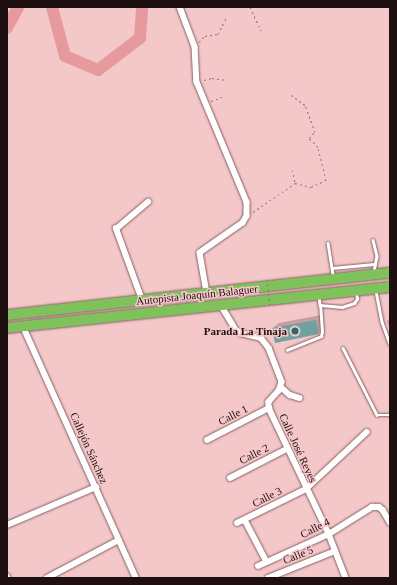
<!DOCTYPE html>
<html>
<head>
<meta charset="utf-8">
<style>
  body { margin:0 }
  #map { position:relative; width:397px; height:585px; overflow:hidden; background:#f4c7c9; font-family:Georgia,serif }
  div>[style] { position:absolute }
  [style*='--x'] { left:calc(var(--x)*1px); top:calc(var(--y)*1px); width:calc(var(--w)*1px); rotate:calc(var(--a)*1deg) }
  .shadow>* { inset:0; background:#0003 }
  .river>* { height:12px; margin:-6px; padding:0 6px; transform-origin:6px; border-radius:6px; background:#e69a9e }
  .building>* { inset:0; background:#70a0a0 }
  .path>* { height:1px; margin-top:-0.5px; transform-origin:0; background:repeating-linear-gradient(90deg,#927274 0 2px,transparent 0 5px) }
  .roads { filter:drop-shadow(0 0 1px #876062) drop-shadow(0 0 1px #876062) }
  .service>* { height:2.5px; margin:-1.25px; padding:0 1.25px; transform-origin:1.25px; border-radius:1.25px; background:#fff }
  .minor>* { height:5.5px; margin:-2.75px; padding:0 2.75px; transform-origin:2.75px; border-radius:2.75px; background:#fff }
  .motorway>* { height:10px; margin:-5px; padding:0 5px; transform-origin:5px; border-radius:5px; background:#7fc25c }
  .path-bridge>* { height:1px; margin-top:-0.5px; transform-origin:0; background:repeating-linear-gradient(90deg,#927274 0 2px,transparent 0 5px) }
  .dots>* { width:11px; height:11px; translate:-50% -50%; box-sizing:border-box; border:2px solid #f4c7c9; border-radius:50% }
  span { translate:-50% -50%; white-space:nowrap; text-align:center; line-height:1.15; -webkit-text-stroke:3px #f4c7c9; paint-order:stroke }
  .street-label { font-size:11px; color:#1e0f10 }
  .poi-label { font-size:11px; color:#1e0f10; font-weight:700 }
  .right { translate:-100% -50%; text-align:right }
  .frame { position:absolute; inset:0; border:8px solid #1e0f10; pointer-events:none }
</style>
</head>
<body>
<div id="map">
  <div class="shadow">
    <i style="clip-path:polygon(321px 315px,324px 328px,318px 333px,273px 328px,279px 323px)"></i>
    <i style="clip-path:polygon(390px 318px,390px 329px,387px 321px)"></i>
  </div>
  <div class="river">
    <i style="--x:52;--y:7;--w:51;--a:75.1"></i>
    <i style="--x:65;--y:56;--w:36;--a:23"></i>
    <i style="--x:98;--y:70;--w:53;--a:-37.3"></i>
    <i style="--x:140;--y:38;--w:31;--a:-86"></i>
    <i style="--x:7;--y:28;--w:24;--a:-62"></i>
  </div>
  <div class="building">
    <i style="clip-path:polygon(316px 320px,319px 334px,275px 343px,272px 328px)"></i>
  </div>
  <div class="path">
    <i style="--x:250;--y:7;--w:26;--a:65"></i>
    <i style="--x:199;--y:42;--w:8;--a:-45"></i>
    <i style="--x:205;--y:36;--w:13;--a:-9"></i>
    <i style="--x:218;--y:34;--w:18;--a:-63"></i>
    <i style="--x:204;--y:80;--w:8;--a:-14"></i>
    <i style="--x:212;--y:78;--w:15;--a:8"></i>
    <i style="--x:211;--y:101;--w:12;--a:-20"></i>
    <i style="--x:292;--y:170;--w:12;--a:76"></i>
    <i style="--x:253;--y:212;--w:51;--a:-34.6"></i>
    <i style="--x:295;--y:183;--w:16;--a:14"></i>
    <i style="--x:311;--y:187;--w:17;--a:-25"></i>
    <i style="--x:326;--y:180;--w:34;--a:-104"></i>
    <i style="--x:318;--y:147;--w:13;--a:-135"></i>
    <i style="--x:309;--y:138;--w:8;--a:-45"></i>
    <i style="--x:315;--y:132;--w:29;--a:-110"></i>
    <i style="--x:305;--y:105;--w:19;--a:-144"></i>
  </div>
  <div class="roads">
    <div class="service">
      <i style="--x:373;--y:240;--w:16;--a:76"></i>
      <i style="--x:377;--y:256;--w:16;--a:101"></i>
      <i style="--x:328;--y:243;--w:33;--a:81"></i>
      <i style="--x:332;--y:268;--w:42;--a:-5.4"></i>
      <i style="--x:376;--y:291;--w:32;--a:79"></i>
      <i style="--x:382;--y:322;--w:23;--a:70"></i>
      <i style="--x:319;--y:296;--w:9;--a:84"></i>
      <i style="--x:320;--y:305;--w:22;--a:5"></i>
      <i style="--x:342;--y:307;--w:13;--a:-18"></i>
      <i style="--x:354;--y:303;--w:5;--a:-53"></i>
      <i style="--x:357;--y:299;--w:6;--a:-99"></i>
      <i style="--x:343;--y:348;--w:75;--a:63.1"></i>
      <i style="--x:377;--y:415;--w:13;--a:0"></i>
      <i style="--x:287;--y:350;--w:37;--a:-22"></i>
      <i style="--x:321;--y:336;--w:4;--a:-76"></i>
      <i style="--x:322;--y:332;--w:27;--a:-94"></i>
    </div>
    <div class="minor">
      <i style="--x:180;--y:7;--w:43;--a:69.4"></i>
      <i style="--x:195;--y:47;--w:35;--a:87"></i>
      <i style="--x:197;--y:82;--w:130;--a:67.4"></i>
      <i style="--x:247;--y:202;--w:14;--a:90"></i>
      <i style="--x:247;--y:216;--w:8;--a:120"></i>
      <i style="--x:243;--y:223;--w:52;--a:145.1"></i>
      <i style="--x:200;--y:253;--w:41;--a:80.1"></i>
      <i style="--x:142;--y:300;--w:76;--a:-110.1"></i>
      <i style="--x:116;--y:229;--w:42;--a:-40.2"></i>
      <i style="--x:221;--y:305;--w:29;--a:59"></i>
      <i style="--x:236;--y:330;--w:6;--a:31"></i>
      <i style="--x:241;--y:333;--w:21;--a:14"></i>
      <i style="--x:261;--y:338;--w:13;--a:51"></i>
      <i style="--x:269;--y:348;--w:36;--a:69"></i>
      <i style="--x:282;--y:382;--w:9;--a:108"></i>
      <i style="--x:279;--y:391;--w:15;--a:132"></i>
      <i style="--x:269;--y:402;--w:6;--a:90"></i>
      <i style="--x:269;--y:408;--w:140;--a:64.5"></i>
      <i style="--x:329;--y:534;--w:47;--a:68.9"></i>
      <i style="--x:23;--y:326;--w:276;--a:65.8"></i>
      <i style="--x:281;--y:387;--w:12;--a:42"></i>
      <i style="--x:290;--y:395;--w:10;--a:17"></i>
      <i style="--x:207;--y:440;--w:70;--a:-27.3"></i>
      <i style="--x:230;--y:478;--w:64;--a:-27"></i>
      <i style="--x:245;--y:520;--w:47;--a:62.4"></i>
      <i style="--x:237;--y:523;--w:77;--a:-26.2"></i>
      <i style="--x:306;--y:489;--w:83;--a:-43.1"></i>
      <i style="--x:7;--y:525;--w:97;--a:-23.1"></i>
      <i style="--x:258;--y:566;--w:78;--a:-24.3"></i>
      <i style="--x:329;--y:534;--w:51;--a:-32.1"></i>
      <i style="--x:372;--y:507;--w:7;--a:0"></i>
      <i style="--x:379;--y:507;--w:5;--a:37"></i>
      <i style="--x:383;--y:510;--w:14;--a:60"></i>
      <i style="--x:7;--y:576;--w:2;--a:63"></i>
      <i style="--x:47;--y:578;--w:81;--a:-27.8"></i>
      <i style="--x:268;--y:578;--w:72;--a:-21.9"></i>
    </div>
    <div class="motorway">
      <i style="--x:7;--y:315;--w:385;--a:-6.3"></i>
      <i style="--x:7;--y:328;--w:385;--a:-6.1"></i>
    </div>
  </div>
  <div class="path-bridge">
    <i style="--x:267;--y:279;--w:29;--a:84"></i>
  </div>
  <div class="dots">
    <i style="left:295px;top:331px;background:#236e6f"></i>
  </div>
  <div class="street-label">
    <span style="left:197px;top:295px;rotate:-6deg">Autopista Joaquín Balaguer</span>
    <span style="left:233px;top:415px;rotate:-27deg">Calle 1</span>
    <span style="left:89px;top:448px;rotate:66deg">Callejón Sánchez</span>
    <span style="left:298px;top:448px;rotate:65deg">Calle José Reyes</span>
    <span style="left:254px;top:454px;rotate:-27deg">Calle 2</span>
    <span style="left:267px;top:497px;rotate:-27deg">Calle 3</span>
    <span style="left:315px;top:528px;rotate:-27deg">Calle 4</span>
    <span style="left:298px;top:555px;rotate:-22deg">Calle 5</span>
  </div>
  <div class="poi-label">
    <span class="right" style="left:287px;top:331px">Parada La Tinaja</span>
  </div>
  <div class="frame"></div>
</div>
</body>
</html>
